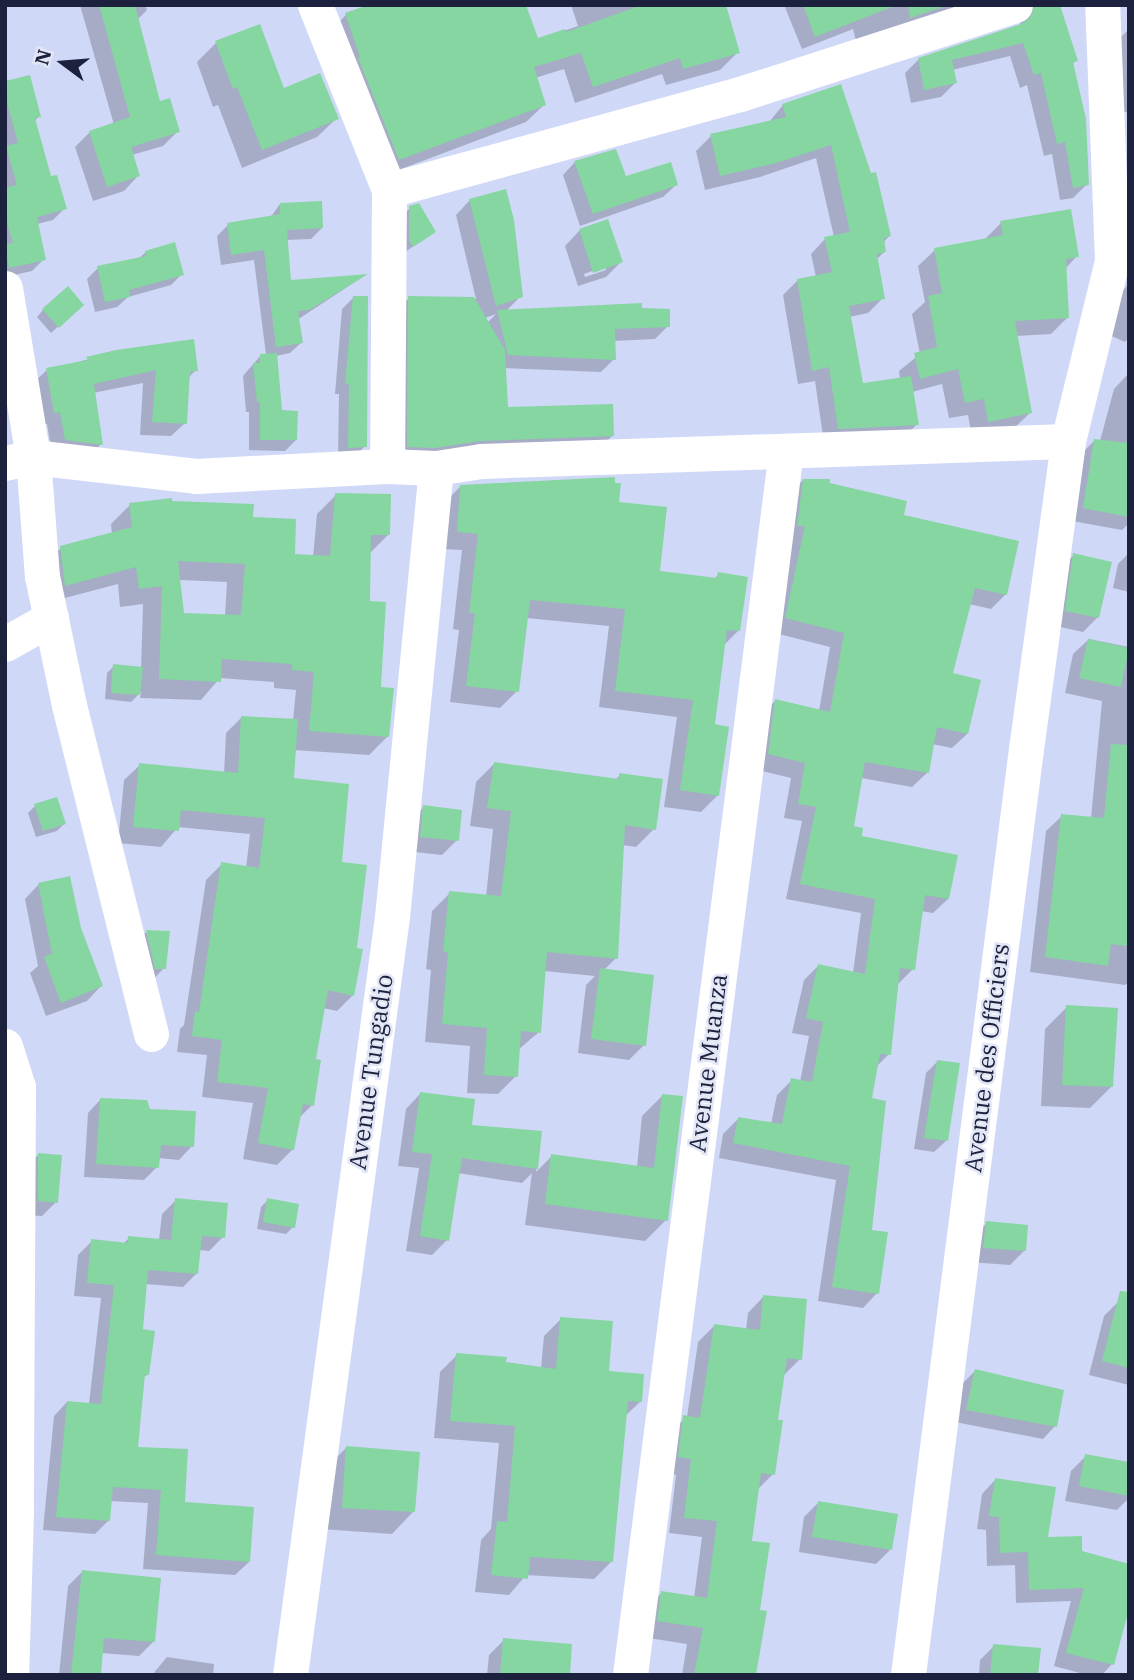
<!DOCTYPE html>
<html>
<head>
<meta charset="utf-8">
<style>
  body { margin:0 }
  #map { position:relative; width:1134px; height:1680px; overflow:hidden; background:#d0d8f7; font-family:"IBM Plex Serif",serif }
  div>[style] { position:absolute }
  [style*='--x'] { left:calc(var(--x)*1px); top:calc(var(--y)*1px); width:calc(var(--w)*1px); rotate:calc(var(--a)*1deg) }
  .shadow>* { inset:0; background:#0003 }
  .building>* { inset:0; background:#86d6a2 }
  .street>* { height:35px; margin:-17.5px; padding:0 17.5px; transform-origin:17.5px; border-radius:17.5px; background:#fff }
  span { translate:-50% -50%; white-space:nowrap; text-align:center; line-height:1.15; -webkit-text-stroke:5px #e2e6f5; paint-order:stroke }
  .street-label { font-size:24px; color:#1c213e }
  .frame { position:absolute; inset:0; border:7px solid #1c213e; pointer-events:none }
  .north { position:absolute; left:28px; top:28px; width:70px; height:70px; -webkit-text-stroke:5px #e2e6f5; paint-order:stroke; rotate:286deg; font-size:19px; font-weight:700; line-height:28px; text-align:center; color:#1c213e }
  .north::after { content:''; display:block; margin:auto; width:24px; height:32px; background:#1c213e; clip-path:polygon(50% 0,100% 100%,50% 72%,0 100%) }
</style>
</head>
<body>
<div id="map">
  <div class="shadow">
    <i style="clip-path:polygon(80px 5px,145px 5px,147px 10px,137px 20px,159px 103px,178px 131px,163px 146px,132px 155px,138px 176px,124px 191px,93px 201px,75px 147px,90px 132px,114px 125px)"></i>
    <i style="clip-path:polygon(571px 5px,725px 5px,738px 52px,720px 70px,666px 85px,662px 74px,575px 103px,564px 69px,535px 78px,544px 105px,526px 122px,388px 174px,329px 32px,346px 15px,537px 40px,578px 26px)"></i>
    <i style="clip-path:polygon(784px 5px,973px 5px,856px 41px,853px 29px,802px 49px)"></i>
    <i style="clip-path:polygon(1016px 5px,1059px 5px,1076px 60px,1072px 65px,1087px 184px,1073px 198px,1060px 200px,1052px 154px,1044px 156px,1027px 85px,1020px 88px,1010px 56px,952px 70px,955px 83px,941px 97px,911px 103px,905px 73px,919px 59px,1021px 26px)"></i>
    <i style="clip-path:polygon(1129px 29px,1129px 113px,1116px 109px,1123px 80px,1120px 38px)"></i>
    <i style="clip-path:polygon(216px 43px,283px 90px,337px 118px,317px 137px,242px 168px,218px 105px,213px 107px,197px 62px)"></i>
    <i style="clip-path:polygon(5px 83px,39px 116px,34px 122px,50px 178px,65px 208px,53px 220px,37px 224px,44px 259px,32px 271px,5px 277px)"></i>
    <i style="clip-path:polygon(840px 86px,889px 236px,883px 243px,884px 252px,876px 260px,883px 298px,868px 313px,849px 317px,862px 385px,900px 379px,899px 371px,920px 354px,912px 314px,925px 302px,918px 266px,935px 250px,985px 239px,1001px 223px,1077px 256px,1065px 269px,1068px 317px,1051px 334px,1016px 336px,1030px 413px,1013px 429px,972px 437px,968px 415px,949px 418px,942px 384px,912px 392px,917px 424px,903px 439px,824px 443px,815px 381px,798px 384px,783px 295px,798px 280px,816px 277px,811px 254px,825px 239px,834px 237px,816px 158px,760px 177px,705px 190px,696px 151px,711px 136px,769px 122px,783px 105px)"></i>
    <i style="clip-path:polygon(575px 162px,625px 178px,676px 185px,663px 197px,580px 226px,563px 175px)"></i>
    <i style="clip-path:polygon(evenodd,470px 200px,521px 296px,505px 312px,641px 310px,668px 326px,655px 339px,613px 341px,614px 359px,601px 372px,504px 368px,506px 409px,612px 436px,595px 453px,391px 463px,392px 315px,409px 298px,476px 299px,456px 215px,470px 200px,496px 314px,487px 323px,485px 318px,496px 314px)"></i>
    <i style="clip-path:polygon(280px 204px,322px 228px,311px 239px,286px 240px,289px 281px,364px 276px,297px 320px,301px 343px,290px 353px,276px 356px,281px 412px,296px 440px,285px 451px,249px 450px,249px 412px,246px 412px,243px 376px,261px 355px,266px 355px,254px 260px,221px 265px,217px 236px,228px 225px,270px 218px)"></i>
    <i style="clip-path:polygon(410px 208px,434px 232px,405px 252px,403px 215px)"></i>
    <i style="clip-path:polygon(evenodd,607px 221px,621px 262px,606px 277px,578px 286px,565px 246px,579px 231px,607px 221px,606px 266px,606px 270px,585px 277px,584px 274px,606px 266px)"></i>
    <i style="clip-path:polygon(146px 252px,182px 274px,171px 285px,128px 297px,117px 307px,95px 312px,87px 279px,98px 268px,138px 259px)"></i>
    <i style="clip-path:polygon(1127px 286px,1129px 338px,1125px 342px,1105px 333px,1113px 301px)"></i>
    <i style="clip-path:polygon(353px 298px,365px 446px,354px 457px,338px 458px,339px 394px,335px 394px,342px 309px)"></i>
    <i style="clip-path:polygon(43px 310px,75px 311px,51px 333px,37px 317px)"></i>
    <i style="clip-path:polygon(116px 352px,196px 370px,188px 378px,185px 423px,171px 436px,140px 435px,143px 383px,93px 393px,101px 444px,88px 458px,52px 453px,47px 424px,41px 425px,33px 383px,47px 370px)"></i>
    <i style="clip-path:polygon(1128px 374px,1129px 523px,1122px 530px,1072px 521px,1082px 453px,1094px 441px,1100px 441px,1114px 389px)"></i>
    <i style="clip-path:polygon(803px 480px,828px 485px,902px 517px,1006px 594px,991px 609px,969px 604px,951px 674px,967px 734px,952px 748px,932px 744px,927px 773px,912px 787px,861px 778px,852px 827px,860px 838px,948px 899px,933px 913px,921px 911px,913px 969px,898px 984px,889px 1054px,875px 1068px,869px 1100px,870px 1231px,877px 1293px,863px 1308px,818px 1301px,836px 1180px,719px 1158px,723px 1134px,738px 1119px,771px 1124px,777px 1095px,792px 1080px,800px 1082px,809px 1036px,792px 1033px,804px 980px,819px 965px,853px 973px,861px 913px,786px 899px,802px 821px,784px 818px,791px 778px,754px 769px,760px 716px,775px 701px,819px 711px,830px 647px,771px 632px,789px 495px)"></i>
    <i style="clip-path:polygon(461px 486px,617px 504px,658px 573px,714px 579px,719px 574px,738px 631px,723px 646px,713px 726px,718px 795px,701px 812px,664px 807px,677px 717px,599px 707px,609px 626px,526px 618px,517px 691px,500px 708px,450px 702px,459px 630px,453px 629px,462px 550px,441px 549px,444px 503px)"></i>
    <i style="clip-path:polygon(evenodd,336px 495px,389px 534px,369px 554px,369px 602px,388px 736px,369px 755px,294px 750px,292px 780px,340px 864px,353px 995px,337px 1011px,323px 1008px,314px 1060px,312px 1105px,299px 1118px,293px 1149px,277px 1165px,243px 1159px,253px 1103px,202px 1097px,207px 1055px,177px 1052px,180px 1029px,184px 1025px,206px 880px,222px 864px,246px 868px,250px 834px,178px 827px,161px 847px,118px 843px,124px 780px,140px 765px,224px 774px,226px 733px,242px 717px,293px 720px,296px 690px,274px 688px,274px 682px,220px 678px,201px 700px,140px 698px,141px 692px,131px 702px,105px 699px,107px 673px,114px 666px,141px 669px,143px 604px,120px 607px,118px 584px,46px 603px,42px 567px,61px 548px,112px 534px,111px 524px,130px 505px,170px 503px,251px 519px,293px 556px,313px 557px,317px 514px,336px 495px,179px 580px,227px 582px,225px 616px,183px 615px,179px 580px)"></i>
    <i style="clip-path:polygon(1129px 553px,1129px 592px,1113px 588px,1118px 564px)"></i>
    <i style="clip-path:polygon(1074px 555px,1098px 617px,1083px 632px,1051px 625px,1059px 569px)"></i>
    <i style="clip-path:polygon(1089px 639px,1129px 647px,1129px 982px,1125px 985px,1030px 972px,1046px 831px,1062px 816px,1091px 818px,1102px 701px,1065px 693px,1073px 654px)"></i>
    <i style="clip-path:polygon(494px 764px,615px 780px,620px 775px,654px 829px,636px 847px,622px 845px,616px 958px,603px 971px,644px 1045px,629px 1060px,578px 1053px,586px 985px,595px 976px,544px 971px,539px 1032px,518px 1050px,516px 1076px,498px 1094px,467px 1093px,470px 1046px,425px 1042px,431px 970px,426px 969px,432px 911px,450px 893px,486px 897px,493px 829px,470px 826px,476px 782px)"></i>
    <i style="clip-path:polygon(35px 806px,64px 824px,57px 831px,36px 837px,28px 813px)"></i>
    <i style="clip-path:polygon(424px 807px,457px 840px,442px 855px,406px 851px,409px 822px)"></i>
    <i style="clip-path:polygon(39px 884px,79px 928px,101px 986px,87px 1001px,46px 1016px,30px 973px,38px 966px,25px 899px)"></i>
    <i style="clip-path:polygon(146px 932px,164px 968px,150px 983px,132px 946px)"></i>
    <i style="clip-path:polygon(1067px 1007px,1111px 1087px,1090px 1108px,1041px 1106px,1045px 1029px)"></i>
    <i style="clip-path:polygon(937px 1062px,946px 1141px,934px 1152px,914px 1149px,926px 1073px)"></i>
    <i style="clip-path:polygon(420px 1094px,470px 1126px,540px 1133px,536px 1172px,552px 1156px,637px 1167px,642px 1116px,662px 1096px,666px 1220px,645px 1241px,525px 1225px,532px 1173px,522px 1183px,458px 1173px,447px 1240px,432px 1255px,406px 1251px,419px 1168px,398px 1166px,406px 1109px)"></i>
    <i style="clip-path:polygon(101px 1099px,149px 1110px,192px 1146px,179px 1160px,158px 1158px,157px 1167px,144px 1180px,84px 1177px,88px 1113px)"></i>
    <i style="clip-path:polygon(38px 1155px,56px 1202px,42px 1216px,24px 1215px,24px 1170px)"></i>
    <i style="clip-path:polygon(176px 1200px,223px 1237px,209px 1251px,199px 1250px,197px 1273px,183px 1287px,145px 1284px,141px 1331px,148px 1374px,143px 1378px,137px 1448px,183px 1504px,249px 1562px,235px 1575px,143px 1569px,148px 1503px,110px 1501px,109px 1520px,95px 1534px,43px 1530px,54px 1416px,67px 1402px,89px 1404px,101px 1298px,74px 1296px,78px 1255px,92px 1241px,123px 1244px,129px 1238px,159px 1240px,162px 1214px)"></i>
    <i style="clip-path:polygon(268px 1200px,293px 1227px,286px 1234px,257px 1229px,261px 1207px)"></i>
    <i style="clip-path:polygon(987px 1223px,1024px 1251px,1010px 1265px,969px 1262px,972px 1238px)"></i>
    <i style="clip-path:polygon(764px 1296px,800px 1359px,784px 1375px,776px 1421px,773px 1474px,757px 1490px,750px 1542px,758px 1611px,755px 1673px,767px 1675px,682px 1675px,687px 1644px,642px 1637px,645px 1609px,662px 1593px,694px 1598px,702px 1537px,669px 1533px,676px 1475px,663px 1472px,668px 1433px,687px 1417px,698px 1342px,714px 1326px,746px 1330px,748px 1313px)"></i>
    <i style="clip-path:polygon(1118px 1302px,1129px 1304px,1129px 1385px,1089px 1375px,1104px 1316px)"></i>
    <i style="clip-path:polygon(561px 1319px,608px 1373px,640px 1402px,624px 1417px,611px 1562px,594px 1579px,526px 1575px,509px 1595px,475px 1592px,481px 1540px,491px 1529px,499px 1443px,434px 1438px,440px 1372px,457px 1355px,541px 1368px,544px 1336px)"></i>
    <i style="clip-path:polygon(975px 1371px,1055px 1426px,1043px 1439px,955px 1422px,963px 1383px)"></i>
    <i style="clip-path:polygon(346px 1448px,413px 1512px,392px 1534px,321px 1529px,324px 1470px)"></i>
    <i style="clip-path:polygon(1086px 1456px,1129px 1464px,1129px 1498px,1117px 1510px,1065px 1501px,1071px 1471px)"></i>
    <i style="clip-path:polygon(995px 1480px,1046px 1539px,1080px 1552px,1112px 1664px,1102px 1675px,1087px 1675px,1054px 1666px,1071px 1601px,1016px 1603px,1015px 1565px,987px 1566px,986px 1530px,977px 1529px,982px 1494px)"></i>
    <i style="clip-path:polygon(819px 1502px,890px 1550px,876px 1564px,799px 1552px,804px 1517px)"></i>
    <i style="clip-path:polygon(83px 1571px,154px 1641px,139px 1656px,101px 1653px,99px 1675px,59px 1675px,68px 1586px)"></i>
    <i style="clip-path:polygon(504px 1640px,568px 1675px,487px 1675px,489px 1655px)"></i>
    <i style="clip-path:polygon(994px 1646px,1036px 1675px,979px 1675px,980px 1660px)"></i>
    <i style="clip-path:polygon(167px 1657px,214px 1664px,213px 1675px,152px 1675px)"></i>
  </div>
  <div class="building">
    <i style="clip-path:polygon(99px 5px,135px 5px,160px 101px,170px 98px,180px 132px,131px 147px,140px 176px,107px 187px,89px 131px,130px 117px)"></i>
    <i style="clip-path:polygon(368px 5px,526px 5px,538px 38px,565px 29px,566px 32px,642px 5px,726px 5px,740px 53px,683px 69px,680px 58px,593px 87px,581px 53px,534px 67px,546px 105px,399px 160px,358px 58px,360px 57px,345px 13px)"></i>
    <i style="clip-path:polygon(803px 5px,892px 5px,892px 7px,815px 37px)"></i>
    <i style="clip-path:polygon(908px 5px,949px 5px,910px 18px)"></i>
    <i style="clip-path:polygon(1035px 5px,1060px 5px,1078px 61px,1073px 62px,1086px 119px,1089px 185px,1073px 188px,1065px 142px,1057px 144px,1041px 73px,1034px 75px,1023px 43px,952px 60px,957px 83px,924px 90px,918px 58px,1021px 24px,1030px 18px)"></i>
    <i style="clip-path:polygon(260px 24px,284px 88px,320px 73px,339px 119px,262px 150px,237px 87px,233px 89px,215px 41px)"></i>
    <i style="clip-path:polygon(30px 75px,41px 117px,35px 118px,51px 176px,57px 175px,67px 209px,37px 217px,46px 260px,9px 268px,5px 244px,13px 243px,5px 216px,5px 188px,17px 185px,6px 146px,18px 143px,5px 95px,5px 81px)"></i>
    <i style="clip-path:polygon(841px 84px,871px 173px,876px 172px,891px 236px,884px 238px,886px 252px,877px 254px,885px 299px,849px 306px,863px 383px,911px 376px,919px 425px,838px 429px,829px 367px,812px 371px,797px 279px,832px 272px,824px 237px,850px 232px,831px 145px,776px 163px,720px 176px,710px 134px,786px 117px,782px 104px)"></i>
    <i style="clip-path:polygon(616px 149px,626px 176px,671px 162px,678px 185px,593px 214px,574px 161px)"></i>
    <i style="clip-path:polygon(506px 189px,514px 220px,523px 297px,496px 306px,469px 199px)"></i>
    <i style="clip-path:polygon(322px 201px,323px 228px,287px 230px,291px 280px,368px 274px,309px 310px,298px 311px,303px 343px,276px 347px,264px 250px,231px 255px,227px 223px,280px 214px,280px 203px)"></i>
    <i style="clip-path:polygon(419px 203px,436px 232px,413px 247px,409px 240px,409px 206px)"></i>
    <i style="clip-path:polygon(1071px 209px,1079px 257px,1066px 259px,1069px 318px,1015px 321px,1032px 413px,988px 422px,984px 399px,965px 403px,958px 369px,920px 379px,914px 353px,937px 347px,928px 296px,942px 293px,934px 248px,1003px 235px,1000px 221px)"></i>
    <i style="clip-path:polygon(608px 219px,623px 262px,593px 273px,579px 229px)"></i>
    <i style="clip-path:polygon(175px 242px,184px 275px,129px 290px,130px 297px,105px 302px,97px 266px,146px 256px,145px 251px)"></i>
    <i style="clip-path:polygon(68px 286px,84px 305px,59px 328px,42px 309px)"></i>
    <i style="clip-path:polygon(353px 296px,368px 296px,367px 447px,348px 448px,349px 384px,345px 383px)"></i>
    <i style="clip-path:polygon(408px 296px,474px 297px,505px 350px,508px 407px,613px 404px,614px 436px,480px 441px,435px 448px,407px 447px)"></i>
    <i style="clip-path:polygon(642px 303px,642px 308px,670px 309px,670px 327px,615px 329px,616px 360px,508px 355px,497px 310px)"></i>
    <i style="clip-path:polygon(194px 339px,198px 371px,190px 372px,187px 424px,152px 422px,156px 370px,94px 384px,103px 445px,65px 440px,60px 412px,54px 413px,46px 368px,88px 360px,86px 357px,116px 350px)"></i>
    <i style="clip-path:polygon(277px 353px,282px 410px,298px 411px,297px 440px,260px 440px,260px 402px,257px 402px,253px 363px,260px 363px,260px 354px)"></i>
    <i style="clip-path:polygon(1094px 439px,1129px 443px,1129px 517px,1083px 508px)"></i>
    <i style="clip-path:polygon(615px 477px,615px 483px,621px 483px,619px 502px,667px 507px,660px 571px,717px 578px,718px 572px,748px 577px,740px 631px,727px 630px,715px 724px,729px 727px,719px 796px,680px 790px,693px 700px,615px 691px,625px 609px,530px 600px,519px 692px,466px 686px,475px 613px,469px 613px,478px 534px,457px 532px,460px 485px)"></i>
    <i style="clip-path:polygon(803px 479px,830px 479px,830px 483px,907px 501px,904px 515px,1019px 541px,1007px 595px,975px 588px,953px 673px,981px 680px,968px 734px,937px 727px,929px 773px,865px 762px,854px 826px,863px 828px,862px 836px,958px 855px,949px 899px,925px 895px,915px 970px,900px 968px,891px 1055px,880px 1054px,872px 1098px,886px 1101px,872px 1230px,888px 1232px,879px 1294px,832px 1287px,850px 1166px,733px 1143px,738px 1117px,782px 1124px,791px 1078px,812px 1082px,823px 1022px,806px 1018px,818px 964px,865px 974px,875px 899px,800px 884px,816px 807px,798px 804px,805px 763px,768px 754px,775px 699px,830px 712px,844px 633px,785px 618px,805px 526px,797px 526px)"></i>
    <i style="clip-path:polygon(evenodd,335px 493px,391px 494px,390px 535px,371px 535px,370px 601px,386px 602px,381px 687px,394px 688px,389px 737px,309px 731px,314px 672px,292px 670px,292px 664px,222px 659px,221px 682px,159px 679px,162px 586px,139px 589px,136px 567px,65px 586px,60px 546px,132px 527px,129px 503px,172px 498px,172px 501px,254px 504px,253px 517px,296px 519px,295px 554px,330px 556px,335px 493px,178px 561px,245px 564px,241px 615px,184px 613px,178px 561px)"></i>
    <i style="clip-path:polygon(1073px 553px,1112px 562px,1099px 618px,1065px 611px)"></i>
    <i style="clip-path:polygon(1088px 639px,1129px 648px,1121px 687px,1079px 678px)"></i>
    <i style="clip-path:polygon(113px 664px,143px 667px,140px 695px,111px 693px)"></i>
    <i style="clip-path:polygon(241px 716px,298px 719px,294px 778px,349px 784px,342px 862px,367px 865px,357px 948px,363px 949px,354px 996px,328px 990px,316px 1059px,321px 1060px,314px 1106px,303px 1104px,294px 1150px,258px 1143px,268px 1088px,217px 1082px,222px 1040px,192px 1036px,195px 1011px,199px 1012px,221px 862px,259px 868px,265px 818px,181px 810px,179px 831px,133px 827px,139px 763px,238px 773px)"></i>
    <i style="clip-path:polygon(1111px 744px,1129px 745px,1129px 946px,1111px 944px,1108px 966px,1045px 957px,1061px 814px,1104px 818px)"></i>
    <i style="clip-path:polygon(494px 762px,619px 779px,619px 773px,663px 779px,656px 830px,625px 825px,618px 959px,547px 952px,541px 1033px,521px 1031px,518px 1077px,484px 1075px,487px 1028px,442px 1024px,448px 952px,443px 952px,449px 891px,501px 896px,511px 811px,487px 808px)"></i>
    <i style="clip-path:polygon(57px 797px,66px 824px,43px 831px,34px 804px)"></i>
    <i style="clip-path:polygon(423px 805px,462px 810px,459px 841px,420px 837px)"></i>
    <i style="clip-path:polygon(70px 876px,81px 928px,103px 986px,61px 1003px,44px 957px,52px 954px,38px 883px)"></i>
    <i style="clip-path:polygon(146px 930px,170px 931px,166px 969px,155px 969px)"></i>
    <i style="clip-path:polygon(600px 968px,654px 975px,646px 1046px,591px 1039px)"></i>
    <i style="clip-path:polygon(1066px 1005px,1118px 1008px,1113px 1087px,1062px 1085px)"></i>
    <i style="clip-path:polygon(937px 1060px,960px 1063px,948px 1141px,924px 1138px)"></i>
    <i style="clip-path:polygon(420px 1092px,475px 1099px,472px 1125px,542px 1131px,538px 1169px,462px 1158px,449px 1241px,420px 1236px,432px 1154px,412px 1152px)"></i>
    <i style="clip-path:polygon(662px 1094px,683px 1096px,668px 1221px,545px 1204px,551px 1154px,654px 1168px)"></i>
    <i style="clip-path:polygon(100px 1098px,147px 1100px,150px 1109px,196px 1111px,194px 1147px,161px 1145px,159px 1168px,96px 1164px)"></i>
    <i style="clip-path:polygon(38px 1153px,62px 1155px,58px 1203px,38px 1201px)"></i>
    <i style="clip-path:polygon(175px 1198px,228px 1203px,225px 1238px,202px 1236px,198px 1274px,148px 1270px,143px 1329px,155px 1331px,149px 1375px,145px 1374px,138px 1447px,188px 1449px,185px 1502px,254px 1507px,250px 1562px,156px 1555px,161px 1490px,113px 1487px,110px 1521px,56px 1517px,67px 1401px,101px 1404px,114px 1285px,87px 1283px,91px 1239px,128px 1243px,128px 1236px,171px 1240px)"></i>
    <i style="clip-path:polygon(267px 1198px,299px 1204px,295px 1228px,263px 1222px)"></i>
    <i style="clip-path:polygon(986px 1221px,1028px 1225px,1026px 1251px,983px 1248px)"></i>
    <i style="clip-path:polygon(1120px 1291px,1129px 1292px,1129px 1368px,1102px 1361px)"></i>
    <i style="clip-path:polygon(763px 1295px,807px 1299px,802px 1360px,787px 1358px,778px 1420px,783px 1420px,775px 1475px,761px 1473px,752px 1541px,770px 1543px,760px 1610px,767px 1611px,756px 1675px,694px 1675px,703px 1628px,657px 1621px,661px 1591px,707px 1598px,717px 1521px,684px 1518px,691px 1459px,678px 1457px,683px 1415px,700px 1418px,714px 1324px,760px 1330px)"></i>
    <i style="clip-path:polygon(560px 1317px,613px 1321px,609px 1371px,644px 1374px,642px 1402px,628px 1401px,613px 1562px,530px 1557px,528px 1579px,491px 1575px,497px 1521px,507px 1522px,515px 1426px,450px 1421px,456px 1353px,507px 1357px,506px 1362px,556px 1369px)"></i>
    <i style="clip-path:polygon(975px 1369px,1064px 1390px,1057px 1427px,966px 1410px)"></i>
    <i style="clip-path:polygon(346px 1446px,420px 1452px,415px 1512px,342px 1508px)"></i>
    <i style="clip-path:polygon(1085px 1454px,1129px 1462px,1129px 1496px,1079px 1486px)"></i>
    <i style="clip-path:polygon(995px 1478px,1056px 1487px,1048px 1537px,1082px 1536px,1082px 1551px,1129px 1564px,1129px 1609px,1114px 1665px,1066px 1653px,1084px 1588px,1029px 1590px,1028px 1552px,1000px 1553px,999px 1517px,989px 1516px)"></i>
    <i style="clip-path:polygon(818px 1501px,898px 1514px,892px 1550px,812px 1537px)"></i>
    <i style="clip-path:polygon(82px 1570px,161px 1578px,155px 1642px,104px 1638px,101px 1675px,71px 1675px)"></i>
    <i style="clip-path:polygon(503px 1638px,572px 1644px,570px 1675px,500px 1675px)"></i>
    <i style="clip-path:polygon(993px 1644px,1041px 1648px,1038px 1675px,990px 1675px)"></i>
  </div>
  <div class="street">
    <i style="--x:315;--y:5;--w:199;--a:68.2"></i>
    <i style="--x:389;--y:190;--w:276;--a:90.4"></i>
    <i style="--x:389;--y:190;--w:364;--a:-15.3"></i>
    <i style="--x:740;--y:94;--w:289;--a:-17.9"></i>
    <i style="--x:5;--y:288;--w:171;--a:80.6"></i>
    <i style="--x:33;--y:457;--w:119;--a:85.7"></i>
    <i style="--x:42;--y:576;--w:132;--a:78.2"></i>
    <i style="--x:69;--y:705;--w:339;--a:76"></i>
    <i style="--x:5;--y:463;--w:29;--a:-12"></i>
    <i style="--x:33;--y:457;--w:164;--a:6.6"></i>
    <i style="--x:196;--y:476;--w:191;--a:-3"></i>
    <i style="--x:387;--y:466;--w:49;--a:2.3"></i>
    <i style="--x:436;--y:468;--w:46;--a:-8.8"></i>
    <i style="--x:481;--y:461;--w:587;--a:-1.95"></i>
    <i style="--x:5;--y:644;--w:53;--a:-29.5"></i>
    <i style="--x:5;--y:1046;--w:43;--a:72.4"></i>
    <i style="--x:18;--y:1087;--w:424;--a:90.3"></i>
    <i style="--x:16;--y:1511;--w:164;--a:91.7"></i>
    <i style="--x:290;--y:1675;--w:765;--a:-82.34"></i>
    <i style="--x:392;--y:917;--w:451;--a:-84.4"></i>
    <i style="--x:630;--y:1675;--w:1234;--a:-82.74"></i>
    <i style="--x:908;--y:1675;--w:933;--a:-82.74"></i>
    <i style="--x:1026;--y:749;--w:311;--a:-82.2"></i>
    <i style="--x:1068;--y:441;--w:186;--a:-76.3"></i>
    <i style="--x:1112;--y:260;--w:255;--a:-92.2"></i>
  </div>
  <div class="street-label">
    <span style="left:987px;top:1058px;rotate:-83deg">Avenue des Officiers</span>
    <span style="left:708px;top:1063px;rotate:-83deg">Avenue Muanza</span>
    <span style="left:371px;top:1072px;rotate:-82deg">Avenue Tungadio</span>
  </div>
  <div class="frame"></div>
  <div class="north">N</div>
</div>
</body>
</html>
